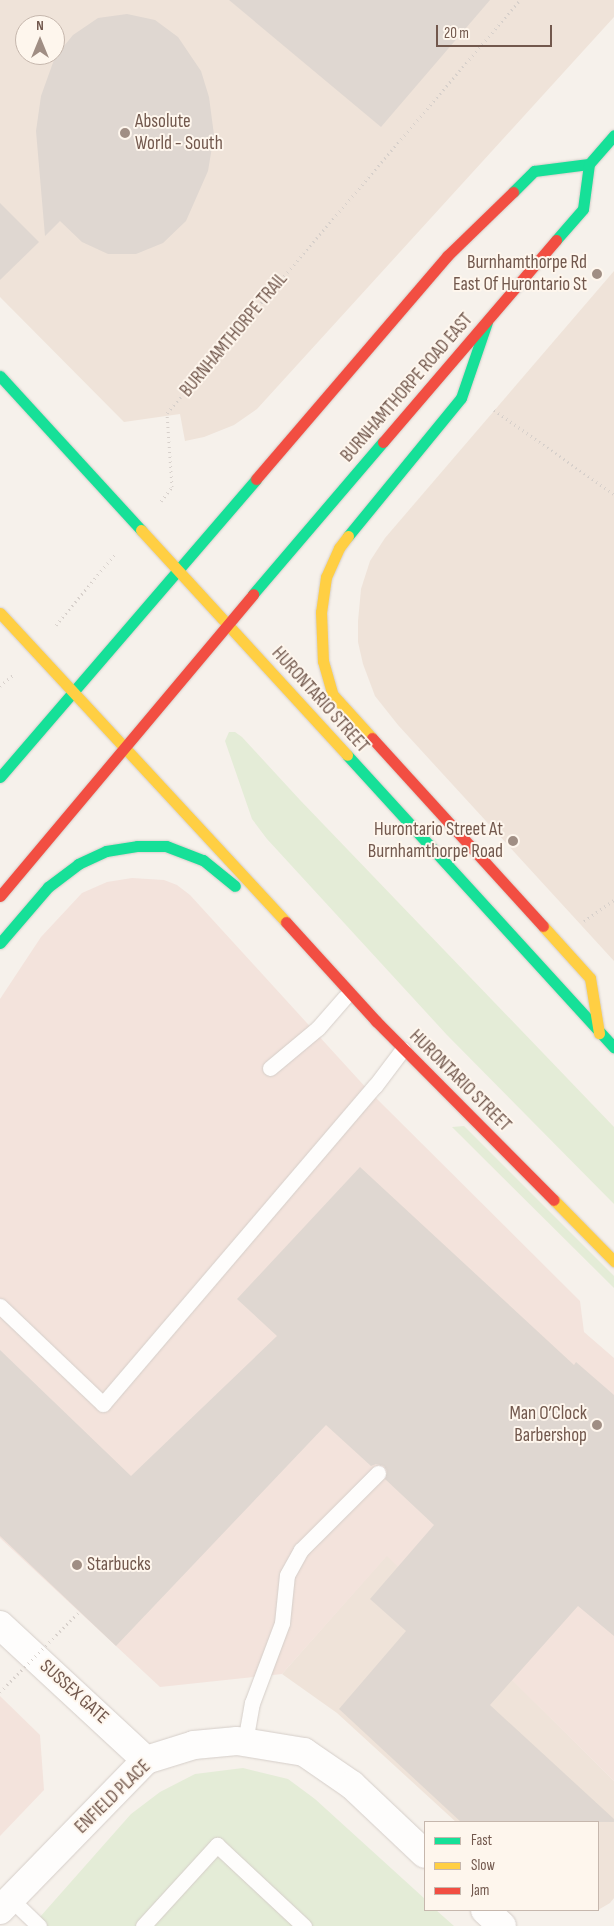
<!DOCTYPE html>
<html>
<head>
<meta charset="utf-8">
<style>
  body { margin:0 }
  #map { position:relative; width:614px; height:1926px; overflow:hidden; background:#f6f1eb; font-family:"Sofia Sans Condensed",sans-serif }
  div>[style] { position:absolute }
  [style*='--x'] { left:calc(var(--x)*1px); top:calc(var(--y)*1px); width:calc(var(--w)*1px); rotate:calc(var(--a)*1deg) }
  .residential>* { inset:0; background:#efe3d9 }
  .commercial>* { inset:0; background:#f3e3dc }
  .green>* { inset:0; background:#e4ecd7 }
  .building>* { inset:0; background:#dfd7d1 }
  .path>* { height:3px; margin-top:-1.5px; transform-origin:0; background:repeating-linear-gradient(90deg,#d7d0cb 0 1px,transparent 0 5px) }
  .roads { filter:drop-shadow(0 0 1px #d5cec9) drop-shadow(0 0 1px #d5cec9) }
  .lane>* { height:15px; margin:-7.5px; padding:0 7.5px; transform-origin:7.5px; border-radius:7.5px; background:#fefdfc }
  .street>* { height:28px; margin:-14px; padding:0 14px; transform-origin:14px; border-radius:14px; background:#fefdfc }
  .fast>* { height:11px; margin:-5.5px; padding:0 5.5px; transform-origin:5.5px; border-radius:5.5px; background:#16e098 }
  .slow>* { height:11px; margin:-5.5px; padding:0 5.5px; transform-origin:5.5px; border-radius:5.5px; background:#ffcf43 }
  .jam>* { height:11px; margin:-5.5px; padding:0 5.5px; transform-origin:5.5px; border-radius:5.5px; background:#f24e42 }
  .path-bridge>* { height:3px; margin-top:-1.5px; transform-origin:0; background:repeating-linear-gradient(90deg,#d7d0cb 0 1px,transparent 0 5px) }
  .dots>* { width:14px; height:14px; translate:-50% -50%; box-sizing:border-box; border:2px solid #fef6ed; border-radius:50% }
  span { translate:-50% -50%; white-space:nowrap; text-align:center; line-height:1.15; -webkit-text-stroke:4px #fef6ed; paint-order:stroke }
  .poi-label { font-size:19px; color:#72584d }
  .left { translate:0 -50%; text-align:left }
  .right { translate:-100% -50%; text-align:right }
  .street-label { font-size:19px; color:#72584d }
  .legend { position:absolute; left:424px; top:1821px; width:175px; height:90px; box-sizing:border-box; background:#fef6ed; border:1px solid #c6b7ad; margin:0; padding:6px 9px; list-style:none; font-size:15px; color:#72584d }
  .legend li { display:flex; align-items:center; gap:10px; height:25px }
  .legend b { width:25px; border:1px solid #c6b7ad }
  .north { position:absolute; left:15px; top:15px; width:50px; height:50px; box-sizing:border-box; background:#fef6ed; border:1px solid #c6b7ad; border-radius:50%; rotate:0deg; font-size:14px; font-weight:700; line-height:20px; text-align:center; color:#72584d }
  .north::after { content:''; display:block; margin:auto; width:18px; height:22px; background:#a08e84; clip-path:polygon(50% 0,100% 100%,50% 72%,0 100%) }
  .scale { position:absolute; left:436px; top:25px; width:116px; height:22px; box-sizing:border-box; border:2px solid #72584d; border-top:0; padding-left:6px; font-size:15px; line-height:18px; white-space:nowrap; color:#72584d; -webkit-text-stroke:4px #fef6ed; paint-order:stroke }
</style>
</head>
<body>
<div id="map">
  <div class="residential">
    <i style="clip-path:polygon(evenodd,0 0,614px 0,614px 17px,257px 409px,234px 425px,204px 437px,185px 441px,180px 414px,124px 422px,0 297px,0 0,25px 25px,55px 25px,55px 55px,25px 55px,25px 25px)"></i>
    <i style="clip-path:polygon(614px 271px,614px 961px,398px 725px,375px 696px,363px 664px,358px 642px,358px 621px,361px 589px,370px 561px,385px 538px)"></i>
    <i style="clip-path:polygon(387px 1555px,614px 1781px,614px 1898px,610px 1903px,598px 1910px,598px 1822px,456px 1822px,337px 1713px,282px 1674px)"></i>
  </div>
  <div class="commercial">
    <i style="clip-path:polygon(132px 878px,164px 880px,177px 885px,190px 895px,369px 1091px,580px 1301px,584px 1332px,614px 1358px,614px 1781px,387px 1556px,282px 1674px,160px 1687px,0 1538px,0 999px,41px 937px,82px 893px,107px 882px)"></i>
    <i style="clip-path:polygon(0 1696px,40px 1735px,44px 1790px,0 1836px)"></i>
  </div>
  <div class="green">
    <i style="clip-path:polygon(229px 732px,235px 732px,242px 737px,300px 800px,614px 1127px,614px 1204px,447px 1035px,267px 839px,252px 819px,225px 741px)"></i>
    <i style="clip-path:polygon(464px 1126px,614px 1276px,614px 1288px,452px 1127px)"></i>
    <i style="clip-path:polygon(243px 1768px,288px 1779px,315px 1799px,425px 1899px,425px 1910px,436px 1910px,454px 1926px,32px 1926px,131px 1814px,160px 1792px,195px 1774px)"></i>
  </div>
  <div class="building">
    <i style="clip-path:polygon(229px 0,490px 0,381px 127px)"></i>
    <i style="clip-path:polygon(127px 14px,155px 20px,178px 37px,201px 71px,209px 97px,214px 135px,208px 171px,186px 221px,163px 243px,136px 254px,108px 254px,82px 242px,60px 221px,45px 236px,36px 131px,41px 96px,55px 57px,73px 35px,98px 18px)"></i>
    <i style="clip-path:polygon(0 203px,39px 242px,0 280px)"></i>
    <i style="clip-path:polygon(360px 1167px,574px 1365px,576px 1362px,614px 1395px,614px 1636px,578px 1606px,490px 1705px,614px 1819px,614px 1822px,461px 1822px,339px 1709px,406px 1631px,370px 1599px,434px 1525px,385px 1479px,387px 1471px,384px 1466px,376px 1464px,371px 1466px,326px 1425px,116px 1646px,0 1536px,0 1350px,131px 1476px,277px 1336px,237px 1299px)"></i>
  </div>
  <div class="path">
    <i style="--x:494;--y:410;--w:146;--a:35"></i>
    <i style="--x:161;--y:501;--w:18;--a:-52"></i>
    <i style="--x:172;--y:487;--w:74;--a:-93.9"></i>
    <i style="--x:167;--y:413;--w:543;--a:-49.48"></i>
    <i style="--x:56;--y:625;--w:94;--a:-50.2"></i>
    <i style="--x:0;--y:686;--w:17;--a:-40"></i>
    <i style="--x:584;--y:921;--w:37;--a:-35"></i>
  </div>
  <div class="roads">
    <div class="lane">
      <i style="--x:270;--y:1068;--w:62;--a:-39.8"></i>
      <i style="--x:318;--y:1028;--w:40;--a:-49"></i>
      <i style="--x:0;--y:1306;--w:142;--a:43.6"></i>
      <i style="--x:103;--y:1404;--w:418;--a:-49.5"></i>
      <i style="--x:375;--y:1086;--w:46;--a:-52.9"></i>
      <i style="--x:245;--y:1742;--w:40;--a:-80"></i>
      <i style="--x:252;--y:1703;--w:85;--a:-69.4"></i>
      <i style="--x:282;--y:1623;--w:48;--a:-84.1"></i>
      <i style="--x:287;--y:1575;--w:29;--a:-61"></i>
      <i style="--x:301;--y:1550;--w:109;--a:-45"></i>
      <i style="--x:11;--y:1899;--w:39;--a:44"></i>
      <i style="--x:143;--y:1926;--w:110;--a:-47.6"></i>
      <i style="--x:217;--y:1845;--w:119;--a:43"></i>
    </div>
    <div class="street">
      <i style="--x:0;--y:1625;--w:199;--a:42.8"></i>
      <i style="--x:0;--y:1910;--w:209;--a:-45.8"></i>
      <i style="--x:146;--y:1760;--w:50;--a:-17.4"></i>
      <i style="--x:194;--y:1745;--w:43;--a:-5.3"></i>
      <i style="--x:237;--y:1741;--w:68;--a:9.3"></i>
      <i style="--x:304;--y:1752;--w:58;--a:34.5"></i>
      <i style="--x:352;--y:1785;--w:100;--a:43.4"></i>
      <i style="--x:485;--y:1910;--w:23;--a:43"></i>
    </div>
    <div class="fast">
      <i style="--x:513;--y:192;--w:30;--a:-45"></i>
      <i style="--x:534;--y:171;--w:55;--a:-7.3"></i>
      <i style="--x:556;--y:240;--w:41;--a:-48.9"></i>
      <i style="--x:583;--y:209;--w:45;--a:-82.4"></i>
      <i style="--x:589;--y:164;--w:38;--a:-49"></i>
      <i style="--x:0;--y:376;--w:209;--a:47.5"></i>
      <i style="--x:348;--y:536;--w:178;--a:-50.7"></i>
      <i style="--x:461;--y:398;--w:80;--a:-71.1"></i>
      <i style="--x:253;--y:594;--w:200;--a:-49.5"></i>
      <i style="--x:347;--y:755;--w:396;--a:47.6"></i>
      <i style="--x:0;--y:777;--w:393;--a:-49.3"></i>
      <i style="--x:0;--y:943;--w:74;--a:-49.4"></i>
      <i style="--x:48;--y:887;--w:38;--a:-37"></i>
      <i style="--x:78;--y:864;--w:31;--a:-25"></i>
      <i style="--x:106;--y:851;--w:31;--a:-9"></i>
      <i style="--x:137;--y:846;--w:29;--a:0"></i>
      <i style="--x:166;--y:846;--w:40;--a:21"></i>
      <i style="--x:203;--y:860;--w:41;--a:39.1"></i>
    </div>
    <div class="slow">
      <i style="--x:141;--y:530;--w:305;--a:47.5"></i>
      <i style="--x:348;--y:536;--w:15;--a:127"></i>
      <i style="--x:339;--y:548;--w:32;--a:114"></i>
      <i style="--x:326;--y:577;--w:35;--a:98"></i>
      <i style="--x:321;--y:612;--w:49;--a:87.7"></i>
      <i style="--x:323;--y:661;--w:35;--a:74"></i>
      <i style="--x:333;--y:695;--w:58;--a:47.8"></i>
      <i style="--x:0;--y:613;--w:421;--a:47.2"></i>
      <i style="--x:543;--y:926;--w:70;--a:47.9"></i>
      <i style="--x:590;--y:978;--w:56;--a:80.7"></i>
      <i style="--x:554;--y:1200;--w:86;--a:45.5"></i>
    </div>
    <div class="jam">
      <i style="--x:383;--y:442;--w:266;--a:-49.4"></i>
      <i style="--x:256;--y:479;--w:294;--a:-49.4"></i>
      <i style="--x:447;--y:256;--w:92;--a:-44.1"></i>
      <i style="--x:372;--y:738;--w:254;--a:47.7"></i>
      <i style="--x:0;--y:896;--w:394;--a:-50"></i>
      <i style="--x:286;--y:922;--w:134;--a:47.7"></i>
      <i style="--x:376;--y:1021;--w:252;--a:45.2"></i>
    </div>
  </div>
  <div class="path-bridge">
    <i style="--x:0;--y:1692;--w:112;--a:-45.4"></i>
  </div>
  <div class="dots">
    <i style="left:125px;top:133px;background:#a08e84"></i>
    <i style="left:597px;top:274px;background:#a08e84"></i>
    <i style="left:513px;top:841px;background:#a08e84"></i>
    <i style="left:597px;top:1425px;background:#a08e84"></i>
    <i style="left:77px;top:1565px;background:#a08e84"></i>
  </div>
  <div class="poi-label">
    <span class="left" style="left:135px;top:133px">Absolute<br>World - South</span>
    <span class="right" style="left:587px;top:274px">Burnhamthorpe Rd<br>East Of Hurontario St</span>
    <span class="right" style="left:503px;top:841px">Hurontario Street At<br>Burnhamthorpe Road</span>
    <span class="right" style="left:587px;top:1425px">Man O’Clock<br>Barbershop</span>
    <span class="left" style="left:87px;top:1565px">Starbucks</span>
  </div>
  <div class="street-label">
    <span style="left:234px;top:335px;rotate:-50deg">BURNHAMTHORPE TRAIL</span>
    <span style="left:407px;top:388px;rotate:-49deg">BURNHAMTHORPE ROAD EAST</span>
    <span style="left:320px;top:700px;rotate:48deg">HURONTARIO STREET</span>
    <span style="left:460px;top:1081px;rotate:45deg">HURONTARIO STREET</span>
    <span style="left:74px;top:1692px;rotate:42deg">SUSSEX GATE</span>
    <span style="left:113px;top:1797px;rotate:-44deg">ENFIELD PLACE</span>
  </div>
  <ul class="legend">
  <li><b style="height:6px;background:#16e098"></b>Fast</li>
  <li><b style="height:6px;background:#ffcf43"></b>Slow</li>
  <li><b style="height:6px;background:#f24e42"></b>Jam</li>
  </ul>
  <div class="north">N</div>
  <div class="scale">20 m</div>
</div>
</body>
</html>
